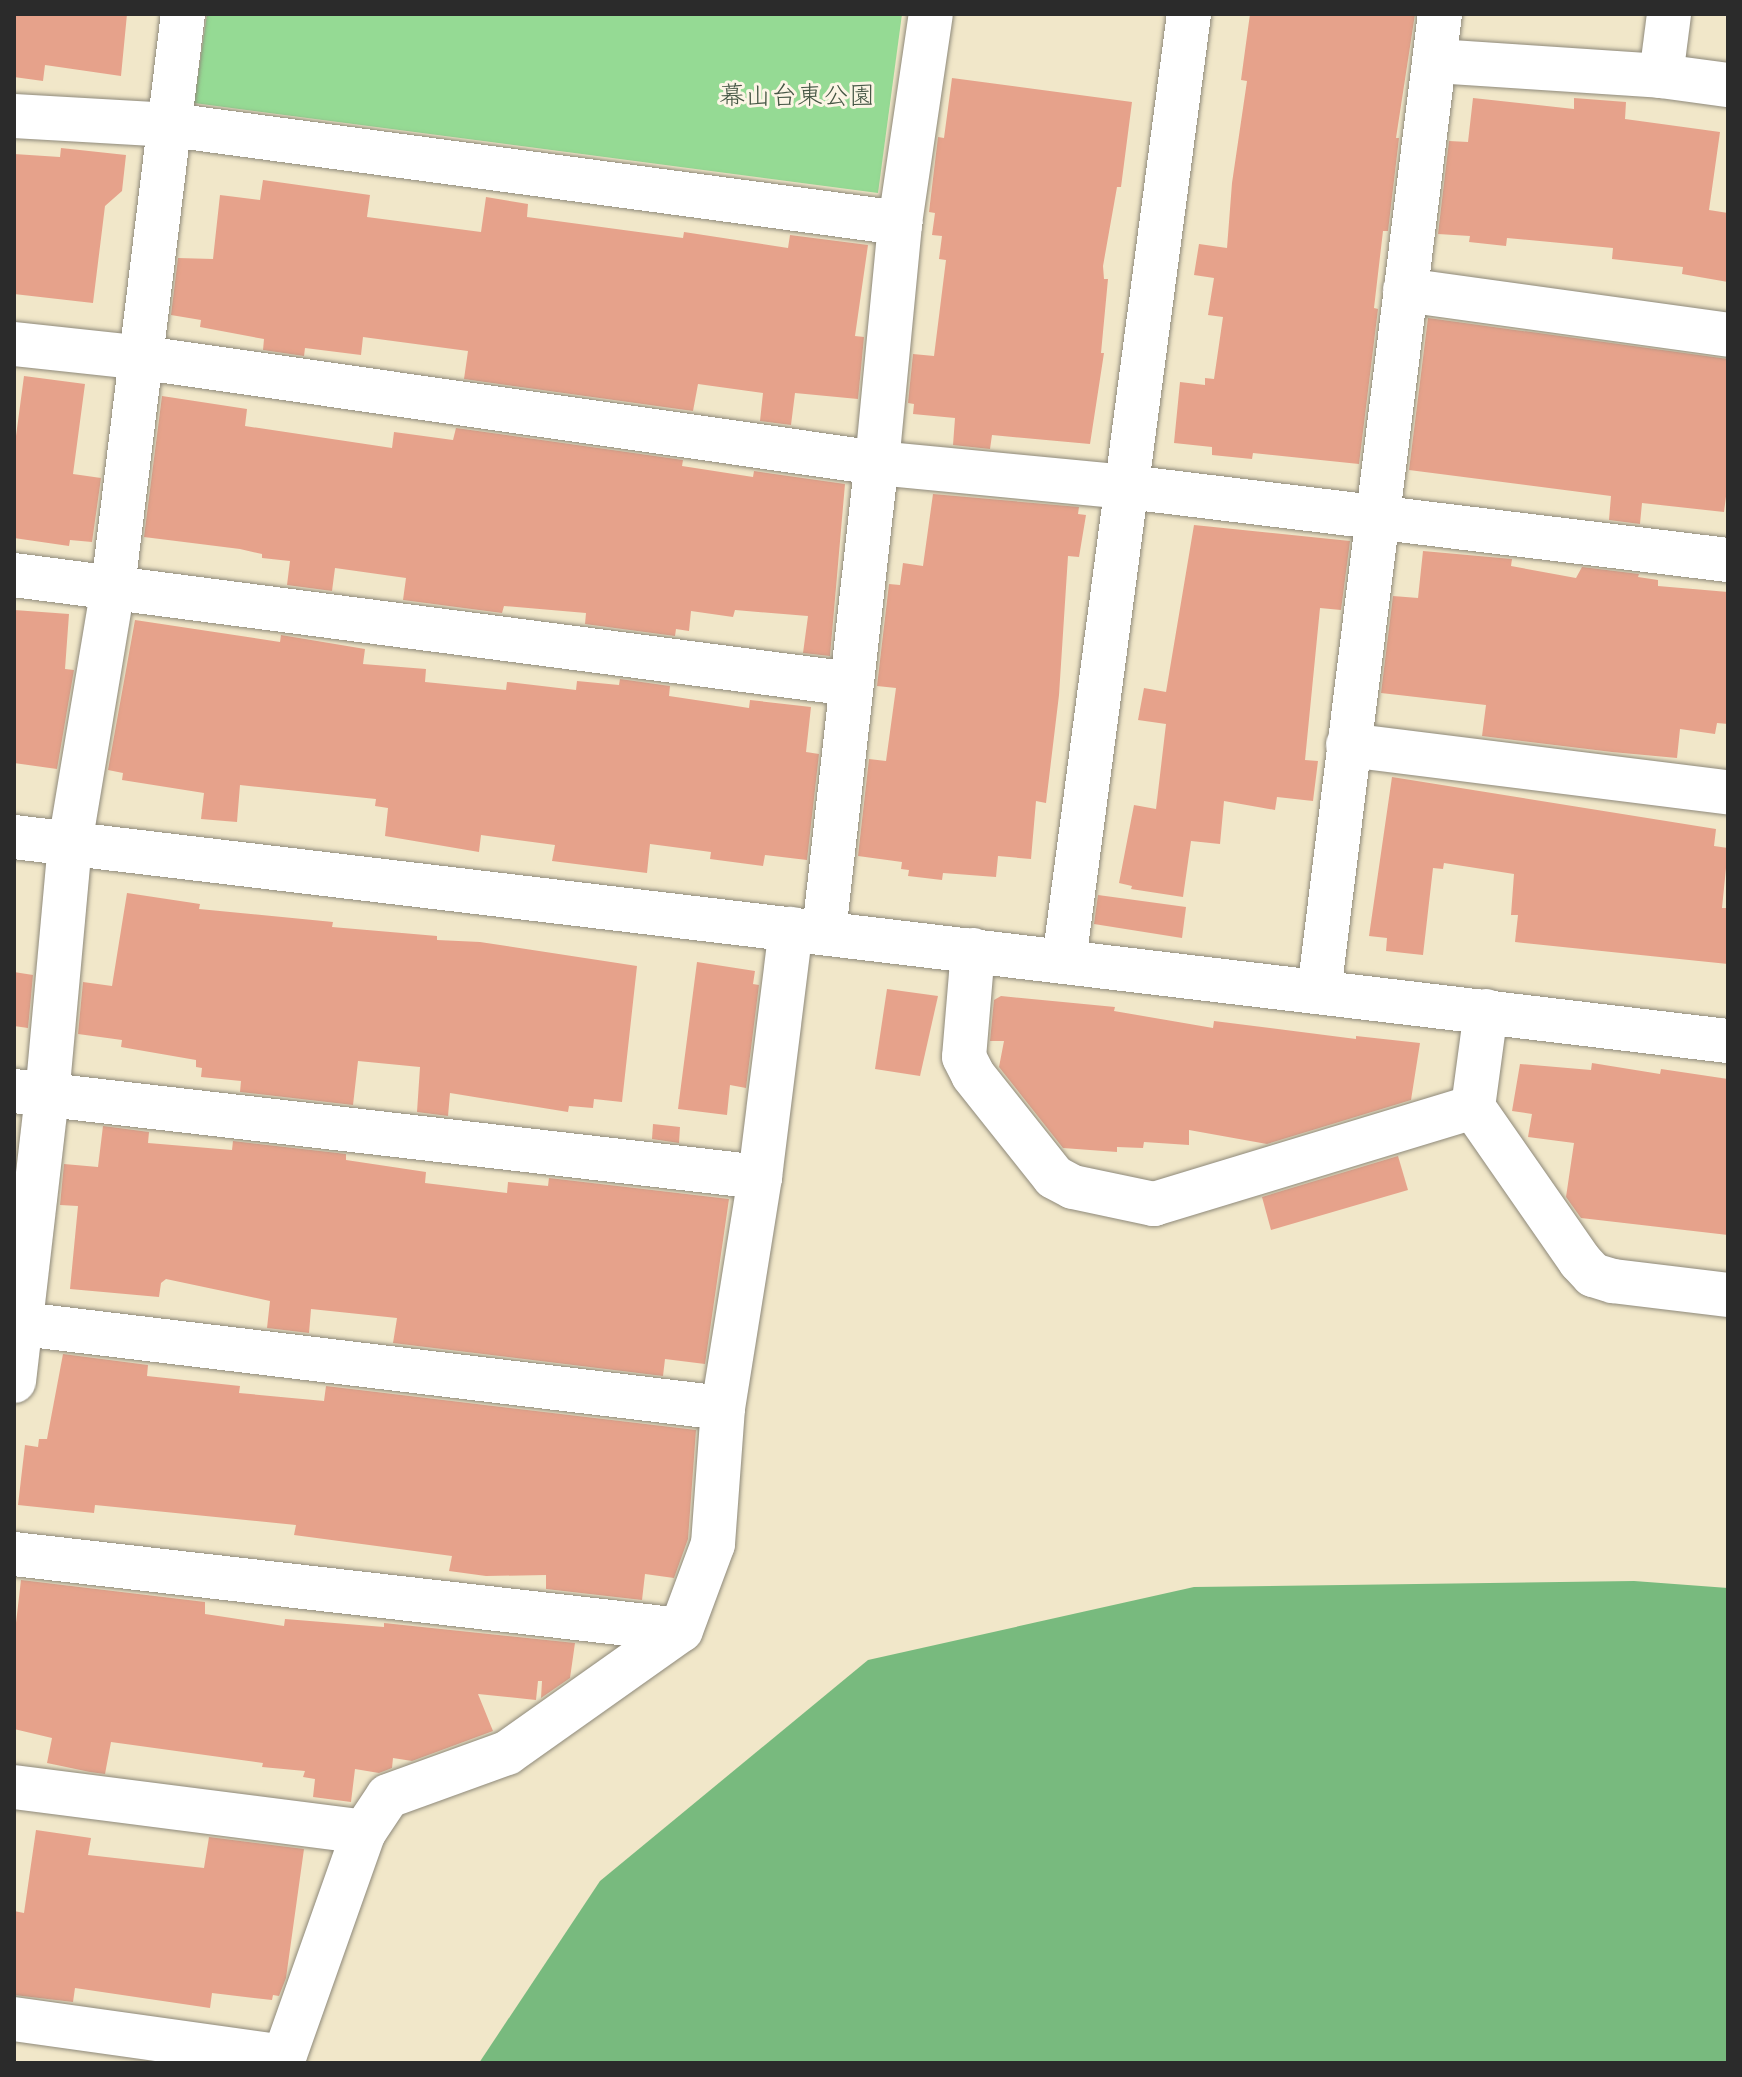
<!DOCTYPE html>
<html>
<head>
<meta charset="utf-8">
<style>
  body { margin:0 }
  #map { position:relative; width:1742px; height:2077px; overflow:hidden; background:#f1e7c9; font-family:Kalam,"Klee One",sans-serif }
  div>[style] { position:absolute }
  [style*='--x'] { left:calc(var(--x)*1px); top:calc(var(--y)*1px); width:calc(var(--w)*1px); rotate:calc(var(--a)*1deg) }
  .green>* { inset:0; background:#95da94 }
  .forest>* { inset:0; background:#78ba7e }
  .building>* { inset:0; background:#e6a28b }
  .roads { filter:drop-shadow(0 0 2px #8e897a) drop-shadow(0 0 2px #8e897a) }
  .minor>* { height:44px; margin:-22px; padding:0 22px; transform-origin:22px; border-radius:22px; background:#fff }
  span { translate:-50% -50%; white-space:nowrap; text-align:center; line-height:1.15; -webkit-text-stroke:6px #fcf5e5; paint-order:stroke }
  .park-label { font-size:26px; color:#465745 }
  .frame { position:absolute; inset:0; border:16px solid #2b2b2b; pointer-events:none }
</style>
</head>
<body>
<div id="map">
  <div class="green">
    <i style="clip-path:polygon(207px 14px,902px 14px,878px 193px,194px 103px)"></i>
  </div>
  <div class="forest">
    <i style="clip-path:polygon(1634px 1581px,1728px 1588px,1728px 2063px,479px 2063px,600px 1881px,868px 1660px,1194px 1587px)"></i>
  </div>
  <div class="building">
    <i style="clip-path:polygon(14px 14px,127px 14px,121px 76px,45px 65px,43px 81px,14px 77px)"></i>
    <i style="clip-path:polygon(1250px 14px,1415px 14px,1396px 138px,1399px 138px,1388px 231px,1383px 231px,1374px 308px,1378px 309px,1359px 464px,1253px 453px,1252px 459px,1212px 455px,1212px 447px,1174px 443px,1180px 382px,1205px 385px,1205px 378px,1214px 379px,1223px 317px,1208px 315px,1214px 278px,1194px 275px,1199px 244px,1227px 248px,1232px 183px,1247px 81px,1241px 80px)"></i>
    <i style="clip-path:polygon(952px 78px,1132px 102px,1121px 187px,1117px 187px,1103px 266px,1104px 279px,1108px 279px,1101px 353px,1104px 353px,1090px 444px,992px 435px,990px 449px,953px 445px,955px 418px,913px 414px,914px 404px,908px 403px,913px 354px,934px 356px,946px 260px,939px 259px,942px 236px,932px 235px,935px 213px,929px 212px,938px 137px,944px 138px)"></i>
    <i style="clip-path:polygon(1473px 98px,1574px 109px,1574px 98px,1626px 102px,1625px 119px,1720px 132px,1709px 210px,1728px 213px,1728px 282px,1682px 274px,1683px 267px,1612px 259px,1613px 248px,1507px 238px,1506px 246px,1469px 242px,1470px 236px,1438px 234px,1449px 141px,1468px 142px)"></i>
    <i style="clip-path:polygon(61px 148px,126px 155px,122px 191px,105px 206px,93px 303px,14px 294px,14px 154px,60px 157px)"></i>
    <i style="clip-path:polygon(263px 180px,370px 195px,367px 217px,481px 232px,486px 197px,528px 204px,527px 217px,683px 238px,684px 232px,788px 248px,790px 235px,868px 245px,855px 336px,864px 337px,858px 399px,795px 393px,791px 425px,760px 421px,763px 393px,698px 384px,693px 411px,464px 379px,468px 351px,363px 337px,361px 355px,305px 348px,304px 356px,263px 350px,264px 339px,200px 327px,201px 320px,171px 315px,178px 258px,213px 259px,220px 195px,260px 200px)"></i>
    <i style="clip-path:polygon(1428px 318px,1728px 359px,1728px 481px,1724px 512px,1642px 503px,1640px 524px,1609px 520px,1611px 496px,1409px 470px)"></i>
    <i style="clip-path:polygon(24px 376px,85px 384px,73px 474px,101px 478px,92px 542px,70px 540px,69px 546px,14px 538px,14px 451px)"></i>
    <i style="clip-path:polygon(162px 396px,247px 409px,245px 426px,392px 448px,394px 432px,453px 440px,456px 428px,683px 460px,682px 466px,753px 477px,754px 471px,845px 484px,830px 656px,803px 653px,808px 616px,735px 610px,733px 617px,691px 611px,689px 631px,676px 629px,675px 636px,585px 624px,586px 613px,504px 606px,502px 613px,403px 600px,406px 578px,335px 568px,332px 591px,287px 585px,290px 561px,262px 558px,262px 554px,240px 549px,144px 537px)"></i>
    <i style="clip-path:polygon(933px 494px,1079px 507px,1078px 514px,1086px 515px,1079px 557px,1068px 556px,1059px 695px,1046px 803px,1036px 801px,1031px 859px,998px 856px,996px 877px,943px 873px,942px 880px,908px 876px,909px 870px,901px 869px,902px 862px,858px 856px,869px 759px,886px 761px,896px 688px,877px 686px,889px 584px,900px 585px,903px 563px,923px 566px)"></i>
    <i style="clip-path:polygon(1194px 525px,1350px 541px,1341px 610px,1320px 608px,1305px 760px,1318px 761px,1313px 801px,1277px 797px,1275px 810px,1224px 801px,1220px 844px,1191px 841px,1183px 897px,1131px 889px,1132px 886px,1119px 883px,1134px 805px,1156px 809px,1166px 724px,1138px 720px,1144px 688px,1166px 692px)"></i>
    <i style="clip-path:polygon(1423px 551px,1512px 559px,1511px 566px,1576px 578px,1582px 567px,1639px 574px,1638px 577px,1658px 580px,1658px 586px,1728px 592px,1728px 724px,1717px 723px,1715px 734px,1680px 729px,1677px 758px,1612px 752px,1482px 736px,1486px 705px,1381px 693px,1393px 596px,1418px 598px)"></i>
    <i style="clip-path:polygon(14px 610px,69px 614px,65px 669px,74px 670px,57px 769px,14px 763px)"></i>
    <i style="clip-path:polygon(135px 620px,280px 642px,281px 635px,365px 649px,363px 664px,426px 669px,425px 682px,506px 690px,507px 682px,576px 690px,577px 681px,619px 685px,620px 679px,670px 686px,669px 696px,749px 708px,750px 700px,811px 707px,806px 752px,819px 754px,807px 860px,765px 855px,763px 866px,710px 859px,711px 852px,650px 844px,647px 873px,552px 861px,555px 845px,481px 835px,479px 852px,385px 836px,388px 808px,375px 806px,376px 799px,240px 785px,237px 822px,201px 819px,204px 793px,122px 780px,123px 773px,108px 770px)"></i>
    <i style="clip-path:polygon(1392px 777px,1716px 829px,1714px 846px,1728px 848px,1722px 908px,1728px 908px,1728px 964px,1515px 942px,1518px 915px,1511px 915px,1514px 874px,1444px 863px,1443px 869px,1433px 868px,1423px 955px,1386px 951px,1387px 938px,1369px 936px)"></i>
    <i style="clip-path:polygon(127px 893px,200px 904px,199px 909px,333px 922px,332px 927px,437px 936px,437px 940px,480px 942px,637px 966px,622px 1102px,594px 1099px,593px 1108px,569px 1106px,568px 1112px,450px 1093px,448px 1116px,417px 1112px,420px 1067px,358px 1061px,353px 1105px,240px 1092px,241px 1081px,201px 1077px,202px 1068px,196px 1067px,196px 1060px,121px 1047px,122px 1040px,78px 1034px,83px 982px,112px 986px)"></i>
    <i style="clip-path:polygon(1098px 895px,1186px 907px,1182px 938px,1094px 924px)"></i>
    <i style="clip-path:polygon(697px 962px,755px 971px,753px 984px,759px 985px,746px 1088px,730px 1085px,727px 1115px,678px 1109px)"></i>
    <i style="clip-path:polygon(14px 972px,33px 975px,28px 1028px,14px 1026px)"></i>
    <i style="clip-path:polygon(887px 989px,938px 996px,920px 1076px,875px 1069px)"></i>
    <i style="clip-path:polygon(1001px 996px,1115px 1007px,1114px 1011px,1213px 1028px,1214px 1021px,1356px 1039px,1356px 1036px,1420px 1043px,1411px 1100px,1267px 1144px,1189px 1130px,1189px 1145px,1144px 1142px,1143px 1148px,1117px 1147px,1117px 1152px,1063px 1148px,999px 1067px,1004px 1041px,990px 1041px,994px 1000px)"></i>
    <i style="clip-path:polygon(1592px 1063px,1660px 1074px,1661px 1069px,1728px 1079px,1728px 1235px,1581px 1218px,1566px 1197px,1574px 1143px,1528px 1137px,1532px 1114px,1512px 1111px,1520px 1064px,1591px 1070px)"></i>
    <i style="clip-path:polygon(653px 1124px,680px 1127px,679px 1143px,652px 1139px)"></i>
    <i style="clip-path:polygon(103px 1126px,149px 1132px,148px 1143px,232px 1150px,233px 1141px,346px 1154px,346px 1160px,426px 1172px,425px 1183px,507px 1193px,508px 1182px,548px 1186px,549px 1178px,729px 1199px,705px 1364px,665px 1359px,663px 1376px,393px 1343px,397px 1318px,311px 1309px,309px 1333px,267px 1328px,270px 1301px,166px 1279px,161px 1283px,159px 1297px,70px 1289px,78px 1206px,60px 1205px,64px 1164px,98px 1167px)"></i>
    <i style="clip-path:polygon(1398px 1156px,1408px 1190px,1271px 1230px,1262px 1197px)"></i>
    <i style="clip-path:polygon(63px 1354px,148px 1365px,147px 1376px,240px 1386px,239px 1393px,324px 1401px,326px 1386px,696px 1430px,688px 1539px,674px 1578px,645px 1574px,642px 1600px,546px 1589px,546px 1575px,486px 1576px,449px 1571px,452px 1556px,294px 1535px,296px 1525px,95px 1505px,94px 1513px,18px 1505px,25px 1445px,38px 1447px,39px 1439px,47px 1439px)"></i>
    <i style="clip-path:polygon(21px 1580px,205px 1602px,205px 1614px,284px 1626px,285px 1619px,384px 1627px,384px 1623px,575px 1643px,570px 1678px,541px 1698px,542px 1681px,538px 1681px,536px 1700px,478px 1694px,493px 1731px,412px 1761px,393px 1758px,392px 1768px,379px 1773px,355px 1769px,351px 1802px,313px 1797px,315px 1779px,303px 1777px,305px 1771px,262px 1767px,263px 1763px,111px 1742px,105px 1774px,90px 1772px,47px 1763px,52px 1738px,14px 1729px,14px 1640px)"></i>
    <i style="clip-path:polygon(36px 1830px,91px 1838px,88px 1855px,204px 1868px,209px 1837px,304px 1849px,286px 1978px,279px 1996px,273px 1995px,272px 2000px,212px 1993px,210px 2008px,75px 1988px,73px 2002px,14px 1995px,14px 1911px,24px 1913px)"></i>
  </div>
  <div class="roads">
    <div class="minor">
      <i style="--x:1436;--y:61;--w:225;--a:3.8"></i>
      <i style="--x:1661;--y:76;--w:68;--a:7.7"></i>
      <i style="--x:1661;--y:76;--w:63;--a:-82.6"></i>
      <i style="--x:14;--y:116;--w:157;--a:3.3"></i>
      <i style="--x:171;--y:125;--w:736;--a:7.66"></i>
      <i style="--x:1405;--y:290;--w:326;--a:7.9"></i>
      <i style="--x:14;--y:344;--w:131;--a:6.1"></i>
      <i style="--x:144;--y:358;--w:740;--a:8.15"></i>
      <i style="--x:877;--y:463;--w:252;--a:5.5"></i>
      <i style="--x:1128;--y:487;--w:604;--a:6.94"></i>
      <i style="--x:14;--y:575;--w:844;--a:7.42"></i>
      <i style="--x:1348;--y:745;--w:383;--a:7.1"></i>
      <i style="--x:14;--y:837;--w:1726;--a:6.79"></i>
      <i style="--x:824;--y:932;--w:472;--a:-83.6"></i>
      <i style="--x:877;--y:463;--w:241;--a:-84.5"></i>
      <i style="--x:900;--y:223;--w:211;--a:-81.6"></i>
      <i style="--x:973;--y:950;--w:107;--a:94.8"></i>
      <i style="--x:964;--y:1057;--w:20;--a:63"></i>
      <i style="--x:973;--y:1075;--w:130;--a:51.5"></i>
      <i style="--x:1054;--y:1177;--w:21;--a:28"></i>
      <i style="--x:1073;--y:1187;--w:83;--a:11.9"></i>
      <i style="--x:1154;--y:1204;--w:333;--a:-16.9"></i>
      <i style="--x:1064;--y:961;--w:955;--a:-82.48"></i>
      <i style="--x:1319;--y:992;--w:985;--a:-82.95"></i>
      <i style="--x:1486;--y:1011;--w:97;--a:97.7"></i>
      <i style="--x:1473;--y:1107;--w:188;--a:55.2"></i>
      <i style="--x:1580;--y:1261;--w:19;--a:47"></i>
      <i style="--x:1593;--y:1275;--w:21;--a:17"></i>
      <i style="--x:1613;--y:1281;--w:116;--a:6.9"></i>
      <i style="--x:14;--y:1091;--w:751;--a:6.58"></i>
      <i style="--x:14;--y:1323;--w:714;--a:6.84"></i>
      <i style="--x:14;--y:1381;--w:287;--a:-83.4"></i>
      <i style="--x:47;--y:1096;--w:253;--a:-84.8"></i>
      <i style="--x:70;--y:844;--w:261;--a:-80.5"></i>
      <i style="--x:113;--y:587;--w:577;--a:-83.04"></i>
      <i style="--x:14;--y:1554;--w:671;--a:6.5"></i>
      <i style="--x:14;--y:1787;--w:353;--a:7.3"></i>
      <i style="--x:14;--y:2019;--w:273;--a:8"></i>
      <i style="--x:282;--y:2063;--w:245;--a:-70.5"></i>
      <i style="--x:364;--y:1832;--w:43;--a:-56.3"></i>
      <i style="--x:388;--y:1796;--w:127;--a:-19.9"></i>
      <i style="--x:507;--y:1753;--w:213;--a:-35.3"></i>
      <i style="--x:681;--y:1630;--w:92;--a:-69.6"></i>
      <i style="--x:713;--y:1544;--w:136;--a:-85.8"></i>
      <i style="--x:723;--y:1408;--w:234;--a:-80.9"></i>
      <i style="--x:760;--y:1177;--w:250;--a:-82.9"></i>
    </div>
  </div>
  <div class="park-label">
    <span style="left:797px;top:98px">幕山台東公園</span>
  </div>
  <div class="frame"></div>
</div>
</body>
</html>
